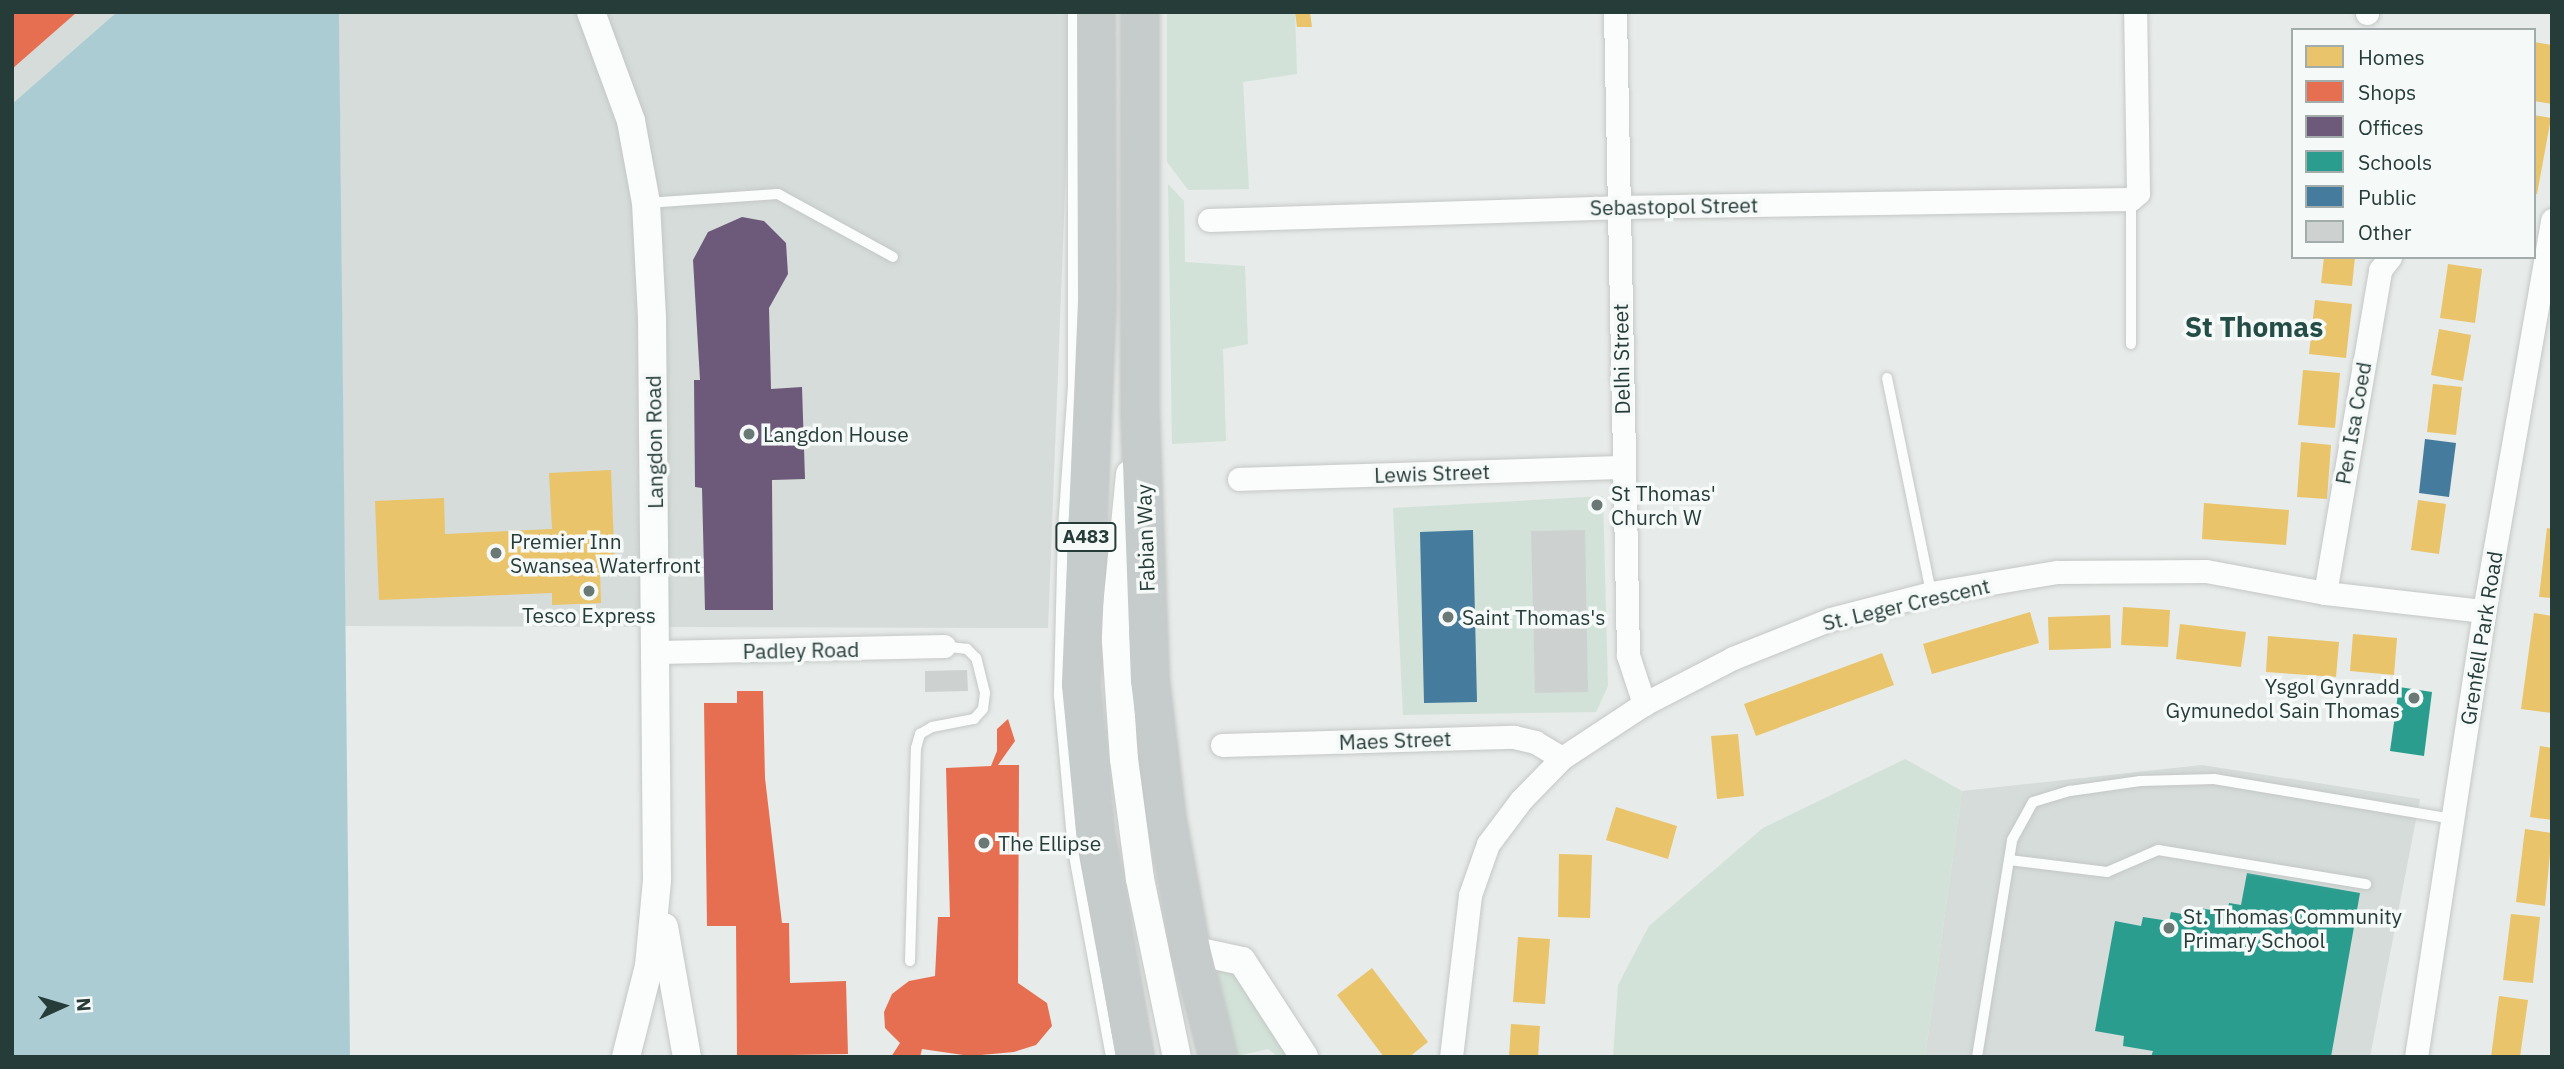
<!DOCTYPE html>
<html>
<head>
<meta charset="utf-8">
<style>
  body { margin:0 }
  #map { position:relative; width:2564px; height:1069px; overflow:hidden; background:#e7ebe9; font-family:"IBM Plex Sans",sans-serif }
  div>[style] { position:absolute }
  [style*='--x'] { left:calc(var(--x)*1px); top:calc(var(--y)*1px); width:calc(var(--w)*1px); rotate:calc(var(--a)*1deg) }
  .built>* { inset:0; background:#d5dcd9 }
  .green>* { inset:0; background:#d2e2d8 }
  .water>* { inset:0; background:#acccd4 }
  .homes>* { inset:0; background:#e9c46a }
  .shops>* { inset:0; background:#e76f51 }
  .offices>* { inset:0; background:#6d597a }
  .schools>* { inset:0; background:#2a9d8f }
  .public>* { inset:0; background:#457b9d }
  .building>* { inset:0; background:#cdd2d0 }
  .roads { filter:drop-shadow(0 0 2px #c4c8c6) drop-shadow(0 0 2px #c4c8c6) }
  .service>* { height:10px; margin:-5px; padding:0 5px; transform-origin:5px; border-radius:5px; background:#fbfcfc }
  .minor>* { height:23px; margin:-11.5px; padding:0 11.5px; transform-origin:11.5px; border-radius:11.5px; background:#fbfcfc }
  .tertiary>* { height:28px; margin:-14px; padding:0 14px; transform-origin:14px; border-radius:14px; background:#fbfcfc }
  .trunk>* { height:38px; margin:-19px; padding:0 19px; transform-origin:19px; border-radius:19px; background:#c6cccb }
  .dots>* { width:19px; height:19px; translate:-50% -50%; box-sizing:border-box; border:4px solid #f5f9f8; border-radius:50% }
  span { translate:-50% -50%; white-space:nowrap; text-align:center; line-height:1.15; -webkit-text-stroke:7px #f5f9f8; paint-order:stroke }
  .shield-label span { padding:2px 5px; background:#f5f9f8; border:2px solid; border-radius:5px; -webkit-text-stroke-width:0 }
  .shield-label { font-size:19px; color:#263c38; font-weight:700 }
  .street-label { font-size:21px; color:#263c38 }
  .poi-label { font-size:21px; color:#263c38 }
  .left { translate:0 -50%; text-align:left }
  .right { translate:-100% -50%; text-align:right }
  .district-label { font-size:28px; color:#244d46; font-weight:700 }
  .frame { position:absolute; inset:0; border:14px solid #263c38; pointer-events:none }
  .legend { position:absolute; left:2291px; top:28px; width:245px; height:231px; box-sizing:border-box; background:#f5f9f8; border:2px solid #a2adab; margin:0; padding:9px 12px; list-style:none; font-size:21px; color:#263c38 }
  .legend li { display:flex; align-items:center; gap:14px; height:35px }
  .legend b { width:35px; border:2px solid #a2adab }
  .north { position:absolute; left:28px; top:971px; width:70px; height:70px; -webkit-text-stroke:5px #f5f9f8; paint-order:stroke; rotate:86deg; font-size:19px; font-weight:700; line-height:28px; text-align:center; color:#263c38 }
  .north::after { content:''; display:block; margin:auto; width:24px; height:32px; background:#263c38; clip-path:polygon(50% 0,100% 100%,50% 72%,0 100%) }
</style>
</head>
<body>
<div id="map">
  <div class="built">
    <i style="clip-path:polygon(12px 12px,117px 12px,12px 104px)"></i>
    <i style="clip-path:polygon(339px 12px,1072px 12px,1048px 628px,345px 626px)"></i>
    <i style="clip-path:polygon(2202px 765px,2420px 799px,2370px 1057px,1925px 1057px,1962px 791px)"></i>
  </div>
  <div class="green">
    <i style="clip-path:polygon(1167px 12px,1295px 12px,1297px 74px,1243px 82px,1249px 189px,1188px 190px,1167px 162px)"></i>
    <i style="clip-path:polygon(1168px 184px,1184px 201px,1185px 262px,1245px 266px,1248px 344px,1223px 349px,1226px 441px,1172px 444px)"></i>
    <i style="clip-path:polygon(1603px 496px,1608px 686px,1596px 712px,1403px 715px,1393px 508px)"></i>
    <i style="clip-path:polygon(1905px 759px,1962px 791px,1925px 1057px,1613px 1057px,1618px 985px,1649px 926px,1763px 828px)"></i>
    <i style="clip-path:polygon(1230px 967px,1292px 1057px,1278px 1057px,1268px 1049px,1237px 1056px,1216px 978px,1218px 970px)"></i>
  </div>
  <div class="water">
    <i style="clip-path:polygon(117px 12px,339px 12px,350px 1057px,12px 1057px,12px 104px)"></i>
  </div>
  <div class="homes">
    <i style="clip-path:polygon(1295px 12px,1310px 12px,1312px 27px,1297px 27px)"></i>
    <i style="clip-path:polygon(2534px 42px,2552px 45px,2552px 104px,2534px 101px)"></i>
    <i style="clip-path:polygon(2534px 115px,2551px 118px,2537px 194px,2534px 194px)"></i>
    <i style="clip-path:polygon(2324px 257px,2355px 257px,2352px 286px,2321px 283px)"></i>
    <i style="clip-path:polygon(2448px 264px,2482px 269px,2475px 323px,2440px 318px)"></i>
    <i style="clip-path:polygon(2315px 300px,2352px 304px,2346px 358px,2309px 354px)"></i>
    <i style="clip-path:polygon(2439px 329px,2471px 335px,2463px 381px,2431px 375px)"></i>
    <i style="clip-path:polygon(2303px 370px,2340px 373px,2335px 428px,2298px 425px)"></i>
    <i style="clip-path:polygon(2433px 384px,2462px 387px,2456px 435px,2427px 432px)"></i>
    <i style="clip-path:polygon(2301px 442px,2331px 445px,2327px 499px,2297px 497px)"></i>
    <i style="clip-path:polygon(611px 470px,615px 572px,600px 572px,601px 603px,552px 605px,552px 593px,379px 600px,375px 501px,444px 498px,445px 534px,552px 529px,549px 473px)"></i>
    <i style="clip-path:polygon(2418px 500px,2446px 504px,2439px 554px,2411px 550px)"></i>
    <i style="clip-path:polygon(2204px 503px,2289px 510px,2286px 545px,2202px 539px)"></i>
    <i style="clip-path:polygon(2547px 528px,2552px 529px,2552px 598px,2539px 597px)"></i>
    <i style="clip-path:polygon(2123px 607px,2170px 610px,2168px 647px,2121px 645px)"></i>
    <i style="clip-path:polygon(2030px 612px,2039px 643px,1932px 674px,1923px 644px)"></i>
    <i style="clip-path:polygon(2534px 613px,2552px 616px,2552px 713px,2521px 709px)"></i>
    <i style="clip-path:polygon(2110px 615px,2111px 648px,2049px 650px,2048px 617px)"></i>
    <i style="clip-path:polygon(2180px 624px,2246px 632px,2241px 667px,2176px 659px)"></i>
    <i style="clip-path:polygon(2353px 634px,2397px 638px,2394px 675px,2350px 671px)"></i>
    <i style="clip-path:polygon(2268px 636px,2339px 642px,2336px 677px,2266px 672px)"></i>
    <i style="clip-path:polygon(1882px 653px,1894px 685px,1756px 736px,1744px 704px)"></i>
    <i style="clip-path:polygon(1738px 734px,1744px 796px,1717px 799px,1711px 736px)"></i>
    <i style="clip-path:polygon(2540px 746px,2552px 748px,2552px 820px,2530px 817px)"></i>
    <i style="clip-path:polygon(1616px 807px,1677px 826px,1668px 859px,1606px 840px)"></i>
    <i style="clip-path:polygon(2525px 829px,2552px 833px,2545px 906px,2516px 902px)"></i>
    <i style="clip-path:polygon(1559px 854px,1592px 855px,1590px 918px,1558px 917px)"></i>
    <i style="clip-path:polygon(2511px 914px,2540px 917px,2533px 983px,2503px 980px)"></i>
    <i style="clip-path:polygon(1518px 937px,1550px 939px,1545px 1004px,1513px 1002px)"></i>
    <i style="clip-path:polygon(1372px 968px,1428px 1042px,1409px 1057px,1384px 1057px,1337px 995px)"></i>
    <i style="clip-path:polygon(2499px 996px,2528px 1000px,2520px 1057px,2491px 1057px)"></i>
    <i style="clip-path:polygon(1511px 1024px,1540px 1026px,1538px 1057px,1509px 1057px)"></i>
  </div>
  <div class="shops">
    <i style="clip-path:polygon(12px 12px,77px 12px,12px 69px)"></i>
    <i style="clip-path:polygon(737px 691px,763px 691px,765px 778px,782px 923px,789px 923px,790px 983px,846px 981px,848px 1054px,737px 1056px,736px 926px,707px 926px,704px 703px,737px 703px)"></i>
    <i style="clip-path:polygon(1008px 719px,1015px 741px,998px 765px,1019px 765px,1018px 983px,1047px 1003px,1052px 1026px,1036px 1045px,1014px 1052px,970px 1056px,922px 1049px,920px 1057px,891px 1057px,900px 1043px,885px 1028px,884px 1012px,892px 994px,909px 981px,935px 976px,938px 917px,950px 917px,946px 768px,991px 766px,997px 751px,997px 729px)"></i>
  </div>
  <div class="offices">
    <i style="clip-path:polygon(742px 217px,764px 221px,786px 243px,788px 274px,769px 308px,771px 389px,802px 387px,805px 479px,772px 480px,773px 610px,705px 610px,702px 488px,695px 487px,694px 380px,700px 380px,693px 260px,708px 232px)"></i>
  </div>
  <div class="schools">
    <i style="clip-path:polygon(2399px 687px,2432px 692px,2424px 756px,2390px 751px)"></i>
    <i style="clip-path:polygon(2247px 873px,2360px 893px,2331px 1057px,2151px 1057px,2153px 1051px,2123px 1046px,2124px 1036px,2095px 1031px,2115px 921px,2141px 926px,2143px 917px,2169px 921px,2171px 912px,2199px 917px,2200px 908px,2227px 913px,2229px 903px,2241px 905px)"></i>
  </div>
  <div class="public">
    <i style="clip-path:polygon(2425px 439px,2456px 443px,2449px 497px,2419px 493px)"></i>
    <i style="clip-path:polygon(1473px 530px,1477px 702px,1424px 703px,1420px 532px)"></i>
  </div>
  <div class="building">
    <i style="clip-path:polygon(1585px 530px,1588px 692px,1535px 693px,1531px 531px)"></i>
    <i style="clip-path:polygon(967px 670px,968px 691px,925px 692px,925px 671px)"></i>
  </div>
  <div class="roads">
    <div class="service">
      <i style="--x:1073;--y:12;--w:374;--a:90"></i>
      <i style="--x:1073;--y:386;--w:142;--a:94"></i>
      <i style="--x:1063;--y:528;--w:168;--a:91.4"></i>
      <i style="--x:1059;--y:696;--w:155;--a:84.8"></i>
      <i style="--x:1073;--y:850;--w:210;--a:79.6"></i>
      <i style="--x:646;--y:203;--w:132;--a:-3.9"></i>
      <i style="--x:778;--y:194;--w:131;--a:28.7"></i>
      <i style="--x:2131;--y:344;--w:145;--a:-90"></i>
      <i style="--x:1887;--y:378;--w:219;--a:78.4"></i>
      <i style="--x:2009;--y:860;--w:99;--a:7"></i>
      <i style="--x:2107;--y:872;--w:56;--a:-23.3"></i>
      <i style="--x:2158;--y:850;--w:211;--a:9.3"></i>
      <i style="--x:910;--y:961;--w:213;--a:-88.4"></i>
      <i style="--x:916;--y:748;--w:15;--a:-74"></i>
      <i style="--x:920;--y:734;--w:14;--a:-30"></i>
      <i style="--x:932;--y:727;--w:43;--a:-10.8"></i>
      <i style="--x:974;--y:719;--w:13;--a:-48"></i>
      <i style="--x:983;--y:709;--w:16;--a:-83"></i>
      <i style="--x:985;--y:693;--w:36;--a:-104"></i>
      <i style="--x:976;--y:658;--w:13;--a:-135"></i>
      <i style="--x:967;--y:649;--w:23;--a:-173"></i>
      <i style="--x:1977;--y:1057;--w:220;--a:-80.8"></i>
      <i style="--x:2012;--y:840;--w:43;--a:-61.1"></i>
      <i style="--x:2033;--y:802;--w:39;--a:-17"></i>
      <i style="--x:2070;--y:791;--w:71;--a:-8.1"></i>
      <i style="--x:2140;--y:781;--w:74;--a:-1.5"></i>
      <i style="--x:2214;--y:779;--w:243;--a:9.5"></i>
    </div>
    <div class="minor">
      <i style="--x:1615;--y:12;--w:643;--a:88.84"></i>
      <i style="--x:1628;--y:655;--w:52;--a:71.9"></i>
      <i style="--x:2367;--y:13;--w:1;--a:-90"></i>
      <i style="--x:1209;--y:220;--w:409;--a:-1.8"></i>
      <i style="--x:1618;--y:207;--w:513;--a:-0.89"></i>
      <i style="--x:2131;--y:199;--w:9;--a:-41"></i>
      <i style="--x:2138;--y:193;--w:181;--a:-90.9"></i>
      <i style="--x:1239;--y:479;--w:385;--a:-1.8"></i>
      <i style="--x:2325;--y:593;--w:328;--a:-80.3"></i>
      <i style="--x:2380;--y:270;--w:16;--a:-52"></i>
      <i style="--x:658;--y:652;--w:286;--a:-1.2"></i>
      <i style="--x:1222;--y:745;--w:292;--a:-1.6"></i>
      <i style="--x:1514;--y:737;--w:22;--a:13"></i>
      <i style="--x:1535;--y:742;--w:31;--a:31"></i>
      <i style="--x:1451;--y:1057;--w:163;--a:-83.3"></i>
      <i style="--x:1470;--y:895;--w:54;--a:-70.6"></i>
      <i style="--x:1488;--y:844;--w:55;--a:-53.1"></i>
      <i style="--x:1521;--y:800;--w:59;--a:-45.7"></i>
      <i style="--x:1562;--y:758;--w:98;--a:-33.4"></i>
      <i style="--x:1644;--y:704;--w:100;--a:-27.3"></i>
      <i style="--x:1733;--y:658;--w:105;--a:-21.7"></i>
      <i style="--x:1831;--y:619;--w:103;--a:-14.6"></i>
      <i style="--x:1931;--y:593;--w:128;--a:-9.5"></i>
      <i style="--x:2057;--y:572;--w:149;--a:-0.4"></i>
      <i style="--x:2206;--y:571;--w:121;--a:10.5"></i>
      <i style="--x:2325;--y:593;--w:160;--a:6.5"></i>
      <i style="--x:2416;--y:1057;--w:451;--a:-81.3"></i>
      <i style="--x:2484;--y:611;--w:397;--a:-80.1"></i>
    </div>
    <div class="tertiary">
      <i style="--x:591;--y:12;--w:116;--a:69.8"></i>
      <i style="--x:631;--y:121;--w:83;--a:79.6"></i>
      <i style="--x:646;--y:203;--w:115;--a:87"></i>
      <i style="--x:652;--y:318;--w:562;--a:89.49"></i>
      <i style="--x:657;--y:880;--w:86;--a:95.3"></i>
      <i style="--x:649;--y:966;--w:94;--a:104.2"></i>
      <i style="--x:1130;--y:474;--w:155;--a:95.6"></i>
      <i style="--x:1115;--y:628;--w:131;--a:86.1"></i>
      <i style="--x:1124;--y:759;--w:121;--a:82.4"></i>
      <i style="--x:1140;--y:879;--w:182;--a:78.3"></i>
      <i style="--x:664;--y:927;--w:132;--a:80"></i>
      <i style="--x:1191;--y:950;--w:52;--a:12.2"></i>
      <i style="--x:1242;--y:961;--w:114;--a:57.1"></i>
    </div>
    <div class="trunk">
      <i style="--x:1096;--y:12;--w:289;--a:89.8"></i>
      <i style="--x:1097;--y:301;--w:384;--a:92.4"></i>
      <i style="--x:1081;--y:685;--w:146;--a:84.5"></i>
      <i style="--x:1095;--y:830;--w:230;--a:80"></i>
      <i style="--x:1140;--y:12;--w:397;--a:90"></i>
      <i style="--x:1140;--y:409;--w:271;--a:87.9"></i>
      <i style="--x:1150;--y:680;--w:141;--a:83.1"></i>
      <i style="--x:1167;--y:820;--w:132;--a:79.5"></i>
      <i style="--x:1191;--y:950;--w:110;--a:75.8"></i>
    </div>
  </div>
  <div class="dots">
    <i style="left:749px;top:434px;background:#6a7976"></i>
    <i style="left:1597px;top:505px;background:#6a7976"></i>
    <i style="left:496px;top:553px;background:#6a7976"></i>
    <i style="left:589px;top:591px;background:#6a7976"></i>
    <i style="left:1448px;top:617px;background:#6a7976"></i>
    <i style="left:2414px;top:698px;background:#6a7976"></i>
    <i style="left:984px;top:843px;background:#6a7976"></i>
    <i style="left:2169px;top:928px;background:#6a7976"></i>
  </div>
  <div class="shield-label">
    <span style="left:1086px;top:537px">A483</span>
  </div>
  <div class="street-label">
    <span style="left:1674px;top:206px;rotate:-1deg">Sebastopol Street</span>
    <span style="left:1621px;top:359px;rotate:-91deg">Delhi Street</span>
    <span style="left:2353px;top:423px;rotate:-80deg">Pen Isa Coed</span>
    <span style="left:654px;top:442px;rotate:-91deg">Langdon Road</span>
    <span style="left:1432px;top:473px;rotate:-2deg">Lewis Street</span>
    <span style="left:1145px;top:538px;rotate:-92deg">Fabian Way</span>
    <span style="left:1906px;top:604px;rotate:-13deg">St. Leger Crescent</span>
    <span style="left:2481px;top:638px;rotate:-81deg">Grenfell Park Road</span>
    <span style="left:801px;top:650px;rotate:-1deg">Padley Road</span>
    <span style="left:1395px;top:740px;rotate:-2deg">Maes Street</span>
  </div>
  <div class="poi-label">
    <span class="left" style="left:763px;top:434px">Langdon House</span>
    <span class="left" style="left:1611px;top:505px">St Thomas'<br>Church W</span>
    <span class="left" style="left:510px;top:553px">Premier Inn<br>Swansea Waterfront</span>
    <span style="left:589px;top:615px">Tesco Express</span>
    <span class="left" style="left:1462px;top:617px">Saint Thomas's</span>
    <span class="right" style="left:2400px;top:698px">Ysgol Gynradd<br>Gymunedol Sain Thomas</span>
    <span class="left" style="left:998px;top:843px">The Ellipse</span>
    <span class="left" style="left:2183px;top:928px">St. Thomas Community<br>Primary School</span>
  </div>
  <div class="district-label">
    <span style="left:2254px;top:327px">St Thomas</span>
  </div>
  <div class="frame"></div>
  <ul class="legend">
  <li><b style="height:19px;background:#e9c46a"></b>Homes</li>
  <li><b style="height:19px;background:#e76f51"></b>Shops</li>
  <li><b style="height:19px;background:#6d597a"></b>Offices</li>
  <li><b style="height:19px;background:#2a9d8f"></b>Schools</li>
  <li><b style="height:19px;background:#457b9d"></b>Public</li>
  <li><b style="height:19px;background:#cdd2d0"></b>Other</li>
  </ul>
  <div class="north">N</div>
</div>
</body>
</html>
